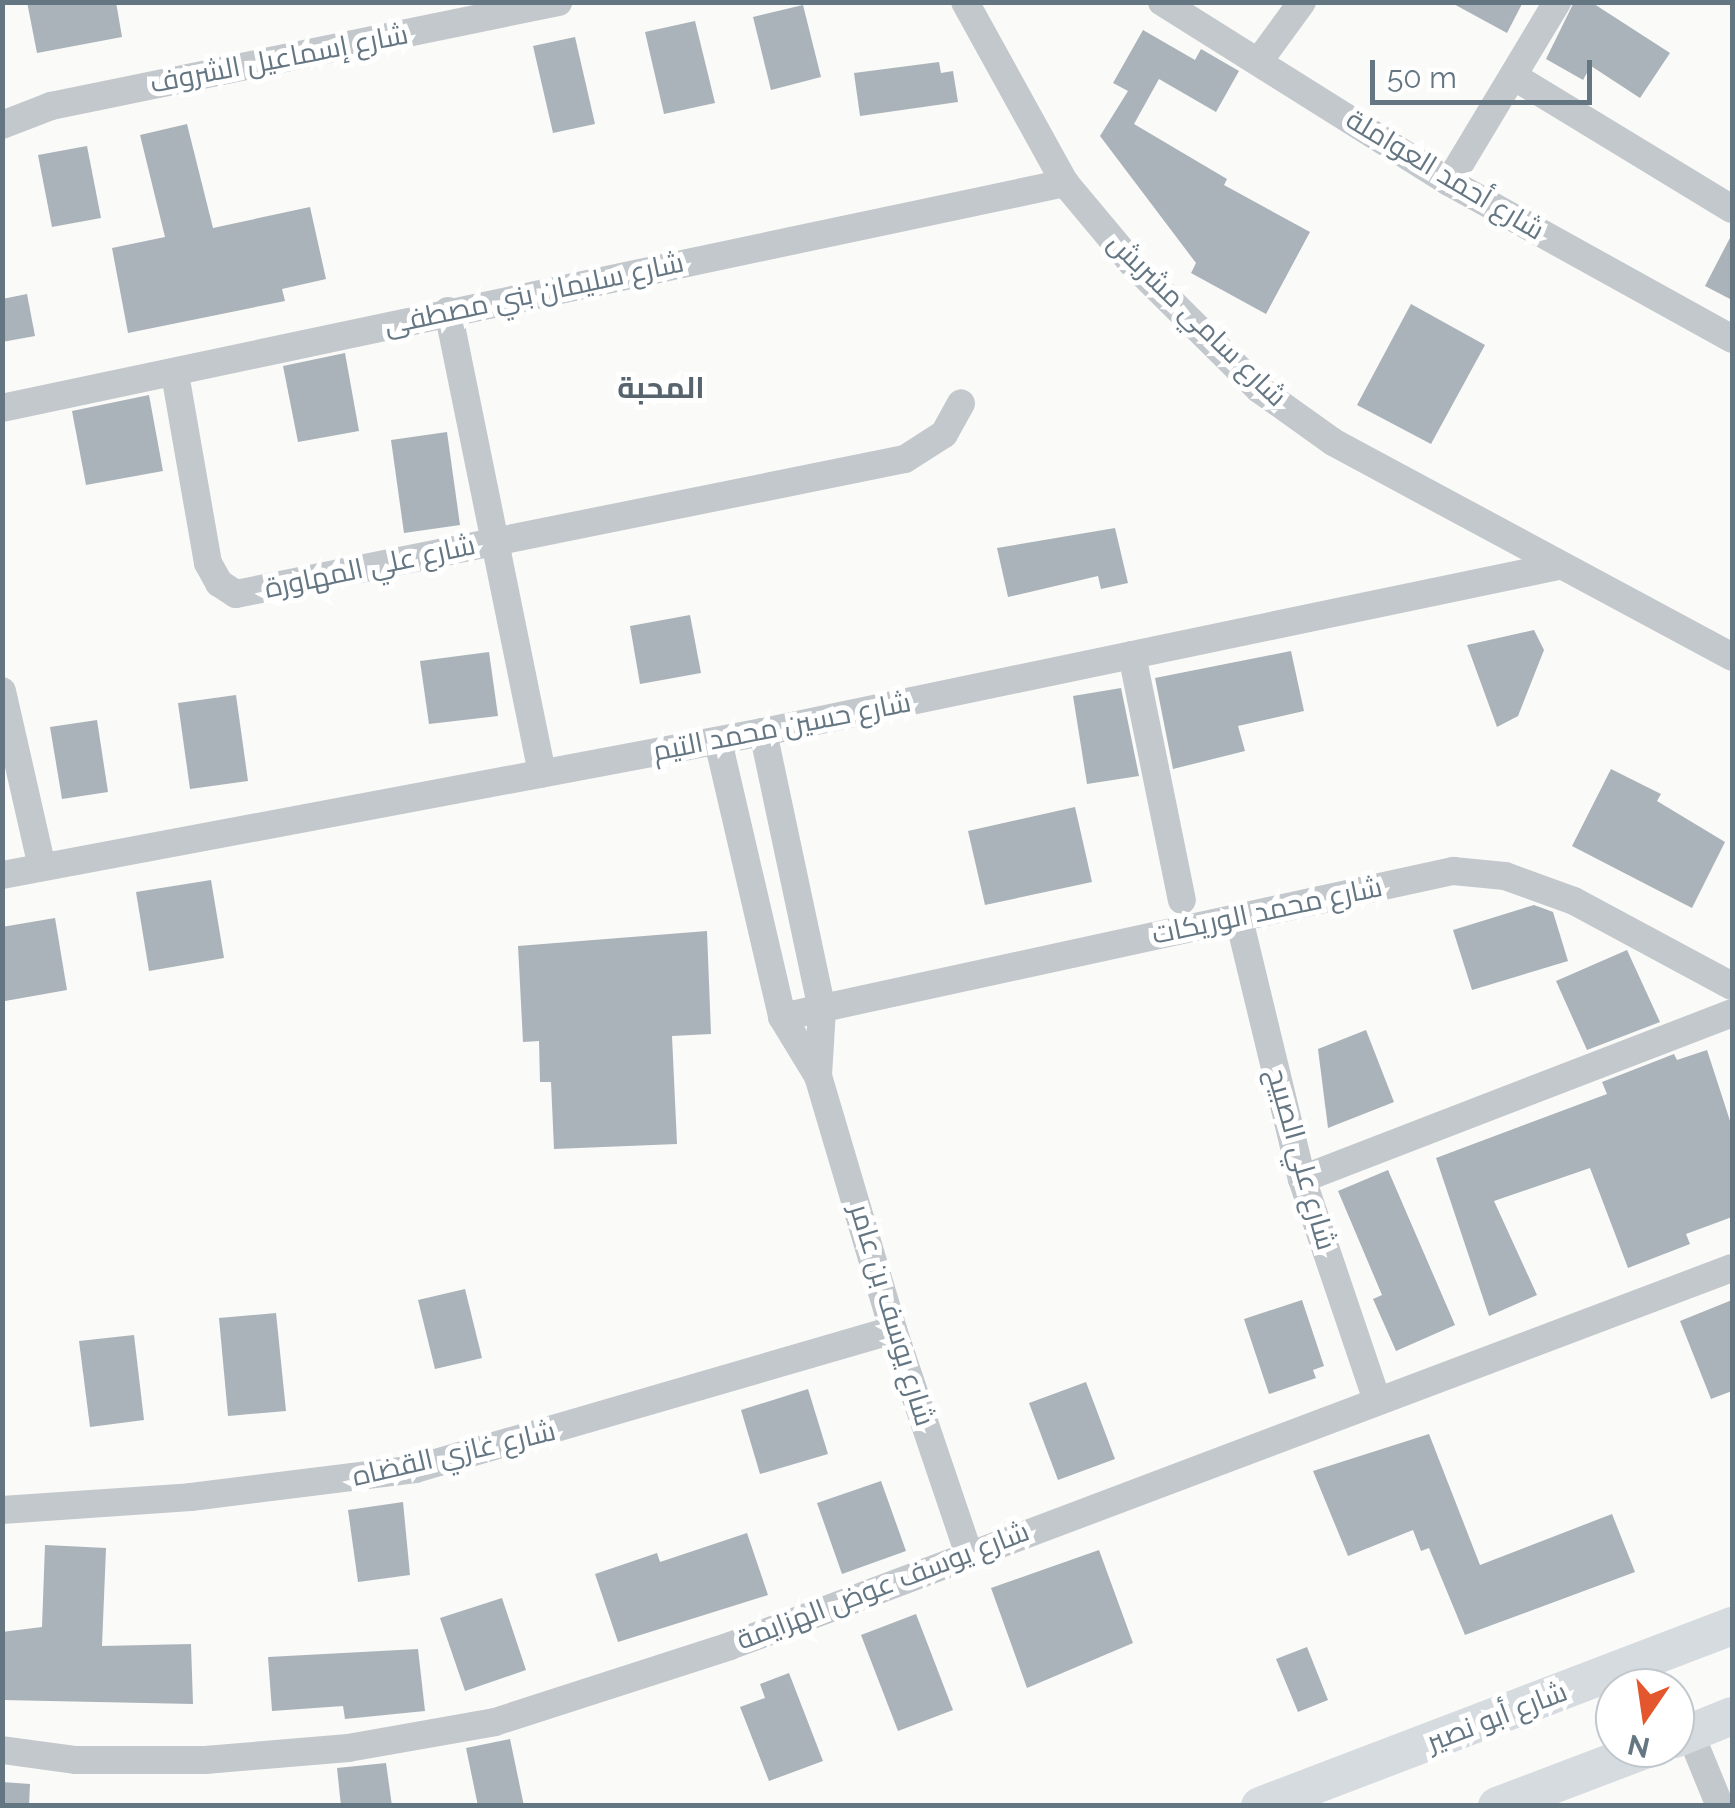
<!DOCTYPE html>
<html>
<head>
<meta charset="utf-8">
<style>
  body { margin:0 }
  #map { position:relative; width:1735px; height:1808px; overflow:hidden; background:#fafaf8; font-family:Raleway,Cairo,sans-serif }
  div>[style] { position:absolute }
  [style*='--x'] { left:calc(var(--x)*1px); top:calc(var(--y)*1px); width:calc(var(--w)*1px); rotate:calc(var(--a)*1deg) }
  .building>* { inset:0; background:#aab3b9 }
  .minor>* { height:28px; margin:-14px; padding:0 14px; transform-origin:14px; border-radius:14px; background:#c3c8cc }
  .secondary>* { height:38px; margin:-19px; padding:0 19px; transform-origin:19px; border-radius:19px; background:#d6dbdf }
  span { translate:-50% -50%; white-space:nowrap; text-align:center; line-height:1.15; -webkit-text-stroke:10px #fff; paint-order:stroke }
  .street-label { font-size:28px; color:#657683 }
  .neighbourhood-label { font-size:30px; color:#57646e; font-weight:700 }
  .frame { position:absolute; inset:0; border:5px solid #657683; pointer-events:none }
  .north { position:absolute; left:1595px; top:1668px; width:100px; height:100px; box-sizing:border-box; background:#fff; border:2px solid #c1c8cd; border-radius:50%; rotate:193deg; font-size:28px; font-weight:700; line-height:40px; text-align:center; color:#657683 }
  .north::after { content:''; display:block; margin:auto; width:35px; height:45px; background:#e4572e; clip-path:polygon(50% 0,100% 100%,50% 72%,0 100%) }
  .scale { position:absolute; left:1370px; top:60px; width:222px; height:45px; box-sizing:border-box; border:5px solid #657683; border-top:0; padding-left:12px; font-size:30px; line-height:35px; white-space:nowrap; color:#657683; -webkit-text-stroke:8px #fff; paint-order:stroke }
</style>
</head>
<body>
<div id="map">
  <div class="building">
    <i style="clip-path:polygon(27px 2px,116px 2px,122px 37px,37px 53px)"></i>
    <i style="clip-path:polygon(1450px 2px,1523px 2px,1507px 33px)"></i>
    <i style="clip-path:polygon(1574px 2px,1591px 2px,1670px 53px,1640px 98px,1591px 66px,1583px 80px,1546px 59px)"></i>
    <i style="clip-path:polygon(803px 5px,821px 77px,771px 90px,753px 17px)"></i>
    <i style="clip-path:polygon(695px 21px,715px 103px,664px 114px,645px 32px)"></i>
    <i style="clip-path:polygon(1143px 30px,1195px 60px,1201px 49px,1239px 71px,1216px 112px,1159px 79px,1134px 124px,1227px 179px,1224px 185px,1310px 232px,1266px 314px,1191px 273px,1196px 263px,1100px 136px,1128px 91px,1113px 83px)"></i>
    <i style="clip-path:polygon(575px 37px,595px 124px,553px 133px,533px 46px)"></i>
    <i style="clip-path:polygon(939px 62px,941px 73px,953px 71px,958px 102px,860px 116px,854px 73px)"></i>
    <i style="clip-path:polygon(187px 124px,213px 228px,310px 207px,326px 279px,282px 289px,285px 301px,128px 333px,112px 248px,165px 237px,140px 135px)"></i>
    <i style="clip-path:polygon(87px 146px,101px 218px,52px 227px,38px 155px)"></i>
    <i style="clip-path:polygon(1732px 234px,1732px 300px,1705px 286px)"></i>
    <i style="clip-path:polygon(27px 294px,35px 336px,2px 342px,2px 299px)"></i>
    <i style="clip-path:polygon(1411px 304px,1485px 345px,1431px 444px,1357px 405px)"></i>
    <i style="clip-path:polygon(345px 353px,359px 431px,298px 442px,283px 366px)"></i>
    <i style="clip-path:polygon(149px 395px,163px 471px,86px 485px,72px 411px)"></i>
    <i style="clip-path:polygon(447px 432px,460px 525px,404px 533px,391px 440px)"></i>
    <i style="clip-path:polygon(1115px 528px,1128px 583px,1101px 589px,1098px 576px,1008px 597px,997px 548px)"></i>
    <i style="clip-path:polygon(690px 615px,701px 673px,640px 684px,630px 626px)"></i>
    <i style="clip-path:polygon(1534px 630px,1544px 650px,1518px 716px,1497px 727px,1467px 645px)"></i>
    <i style="clip-path:polygon(1291px 651px,1304px 711px,1238px 726px,1245px 751px,1173px 769px,1155px 678px)"></i>
    <i style="clip-path:polygon(489px 652px,498px 716px,429px 724px,420px 661px)"></i>
    <i style="clip-path:polygon(1121px 688px,1139px 776px,1087px 784px,1073px 696px)"></i>
    <i style="clip-path:polygon(236px 695px,248px 781px,190px 789px,178px 703px)"></i>
    <i style="clip-path:polygon(97px 720px,108px 792px,62px 799px,50px 727px)"></i>
    <i style="clip-path:polygon(1611px 769px,1661px 794px,1657px 801px,1725px 842px,1692px 908px,1572px 846px)"></i>
    <i style="clip-path:polygon(1075px 807px,1092px 882px,985px 905px,968px 831px)"></i>
    <i style="clip-path:polygon(211px 880px,224px 958px,149px 971px,136px 892px)"></i>
    <i style="clip-path:polygon(1534px 905px,1553px 912px,1568px 961px,1472px 990px,1453px 930px)"></i>
    <i style="clip-path:polygon(55px 918px,67px 990px,5px 1001px,2px 927px)"></i>
    <i style="clip-path:polygon(707px 931px,711px 1034px,672px 1036px,677px 1144px,554px 1149px,551px 1082px,540px 1082px,539px 1041px,523px 1042px,518px 946px)"></i>
    <i style="clip-path:polygon(1627px 950px,1660px 1022px,1587px 1050px,1556px 981px)"></i>
    <i style="clip-path:polygon(1366px 1030px,1394px 1102px,1328px 1128px,1318px 1049px)"></i>
    <i style="clip-path:polygon(1707px 1050px,1732px 1127px,1732px 1217px,1686px 1234px,1690px 1244px,1628px 1268px,1590px 1168px,1494px 1201px,1537px 1295px,1489px 1316px,1436px 1158px,1607px 1094px,1602px 1082px,1674px 1054px,1677px 1060px)"></i>
    <i style="clip-path:polygon(1388px 1170px,1455px 1325px,1396px 1351px,1373px 1299px,1382px 1295px,1338px 1191px)"></i>
    <i style="clip-path:polygon(465px 1289px,482px 1358px,435px 1369px,418px 1300px)"></i>
    <i style="clip-path:polygon(1302px 1300px,1324px 1366px,1313px 1370px,1316px 1378px,1269px 1394px,1244px 1319px)"></i>
    <i style="clip-path:polygon(1732px 1300px,1732px 1391px,1711px 1399px,1680px 1321px)"></i>
    <i style="clip-path:polygon(276px 1313px,286px 1411px,228px 1416px,219px 1318px)"></i>
    <i style="clip-path:polygon(134px 1335px,144px 1420px,90px 1427px,79px 1341px)"></i>
    <i style="clip-path:polygon(1086px 1382px,1115px 1459px,1058px 1480px,1029px 1403px)"></i>
    <i style="clip-path:polygon(808px 1389px,828px 1454px,760px 1474px,741px 1410px)"></i>
    <i style="clip-path:polygon(1429px 1434px,1480px 1565px,1612px 1514px,1635px 1572px,1465px 1635px,1429px 1548px,1421px 1551px,1413px 1530px,1348px 1556px,1313px 1471px)"></i>
    <i style="clip-path:polygon(881px 1481px,906px 1551px,842px 1574px,817px 1503px)"></i>
    <i style="clip-path:polygon(403px 1502px,410px 1575px,358px 1582px,348px 1510px)"></i>
    <i style="clip-path:polygon(747px 1533px,768px 1595px,618px 1642px,595px 1574px,657px 1553px,660px 1562px)"></i>
    <i style="clip-path:polygon(45px 1545px,106px 1548px,102px 1646px,191px 1644px,193px 1704px,2px 1700px,2px 1632px,42px 1627px)"></i>
    <i style="clip-path:polygon(1099px 1550px,1133px 1643px,1027px 1688px,991px 1588px)"></i>
    <i style="clip-path:polygon(502px 1598px,526px 1670px,465px 1691px,440px 1618px)"></i>
    <i style="clip-path:polygon(916px 1614px,953px 1710px,898px 1731px,861px 1635px)"></i>
    <i style="clip-path:polygon(1307px 1647px,1328px 1700px,1298px 1712px,1276px 1659px)"></i>
    <i style="clip-path:polygon(418px 1649px,425px 1711px,345px 1719px,343px 1706px,272px 1711px,268px 1657px)"></i>
    <i style="clip-path:polygon(789px 1673px,823px 1761px,769px 1781px,740px 1707px,765px 1698px,760px 1684px)"></i>
    <i style="clip-path:polygon(510px 1739px,524px 1806px,478px 1806px,466px 1748px)"></i>
    <i style="clip-path:polygon(386px 1763px,392px 1806px,341px 1806px,337px 1768px)"></i>
    <i style="clip-path:polygon(2px 1782px,30px 1784px,29px 1806px,2px 1806px)"></i>
  </div>
  <div class="minor">
    <i style="--x:965;--y:2;--w:207;--a:61.1"></i>
    <i style="--x:1065;--y:183;--w:103;--a:50.1"></i>
    <i style="--x:1131;--y:262;--w:180;--a:44.8"></i>
    <i style="--x:1259;--y:389;--w:91;--a:35.6"></i>
    <i style="--x:1333;--y:442;--w:453;--a:28.3"></i>
    <i style="--x:1162;--y:2;--w:339;--a:32.1"></i>
    <i style="--x:1449;--y:182;--w:324;--a:29"></i>
    <i style="--x:1259;--y:61;--w:73;--a:-53.9"></i>
    <i style="--x:1513;--y:76;--w:256;--a:31.3"></i>
    <i style="--x:2;--y:125;--w:53;--a:-21.2"></i>
    <i style="--x:51;--y:106;--w:518;--a:-11.59"></i>
    <i style="--x:1449;--y:182;--w:210;--a:-59"></i>
    <i style="--x:448;--y:311;--w:472;--a:78.5"></i>
    <i style="--x:175;--y:374;--w:192;--a:80.1"></i>
    <i style="--x:208;--y:563;--w:23;--a:61"></i>
    <i style="--x:219;--y:583;--w:20;--a:33"></i>
    <i style="--x:236;--y:594;--w:682;--a:-11.41"></i>
    <i style="--x:905;--y:459;--w:46;--a:-32.7"></i>
    <i style="--x:944;--y:434;--w:35;--a:-61"></i>
    <i style="--x:2;--y:408;--w:1087;--a:-11.95"></i>
    <i style="--x:1132;--y:655;--w:250;--a:78.5"></i>
    <i style="--x:2;--y:691;--w:180;--a:77.2"></i>
    <i style="--x:763;--y:732;--w:284;--a:78"></i>
    <i style="--x:822;--y:1010;--w:66;--a:93.5"></i>
    <i style="--x:718;--y:741;--w:283;--a:76.9"></i>
    <i style="--x:782;--y:1017;--w:69;--a:58.6"></i>
    <i style="--x:818;--y:1076;--w:265;--a:73.5"></i>
    <i style="--x:893;--y:1330;--w:234;--a:71.3"></i>
    <i style="--x:2;--y:875;--w:774;--a:-10.64"></i>
    <i style="--x:763;--y:732;--w:812;--a:-11.79"></i>
    <i style="--x:1238;--y:915;--w:272;--a:76.4"></i>
    <i style="--x:1302;--y:1179;--w:231;--a:71.3"></i>
    <i style="--x:782;--y:1017;--w:687;--a:-12.28"></i>
    <i style="--x:1453;--y:871;--w:52;--a:5.5"></i>
    <i style="--x:1505;--y:876;--w:73;--a:19.9"></i>
    <i style="--x:1574;--y:901;--w:179;--a:28.3"></i>
    <i style="--x:1302;--y:1179;--w:461;--a:-21.1"></i>
    <i style="--x:2;--y:1510;--w:189;--a:-3.9"></i>
    <i style="--x:191;--y:1497;--w:226;--a:-7.1"></i>
    <i style="--x:415;--y:1469;--w:498;--a:-16.2"></i>
    <i style="--x:1690;--y:1733;--w:79;--a:67.7"></i>
    <i style="--x:2;--y:1750;--w:75;--a:7.7"></i>
    <i style="--x:76;--y:1760;--w:129;--a:0"></i>
    <i style="--x:205;--y:1760;--w:144;--a:-4.8"></i>
    <i style="--x:348;--y:1748;--w:149;--a:-10"></i>
    <i style="--x:495;--y:1722;--w:247;--a:-17.9"></i>
    <i style="--x:730;--y:1646;--w:1071;--a:-20.67"></i>
  </div>
  <div class="secondary">
    <i style="--x:1675;--y:1739;--w:61;--a:-22"></i>
    <i style="--x:1260;--y:1806;--w:505;--a:-20.87"></i>
    <i style="--x:1497;--y:1806;--w:164;--a:-20.8"></i>
  </div>
  <div class="street-label">
    <span style="left:279px;top:59px;rotate:-11deg">شارع إسماعيل الشروف</span>
    <span style="left:1445px;top:175px;rotate:31deg">شارع أحمد العواملة</span>
    <span style="left:534px;top:294px;rotate:-12deg">شارع سليمان بني مصطفى</span>
    <span style="left:1197px;top:320px;rotate:44deg">شارع سامي مشربش</span>
    <span style="left:370px;top:567px;rotate:-12deg">شارع علي المهاورة</span>
    <span style="left:782px;top:727px;rotate:-11deg">شارع حسين محمد التيم</span>
    <span style="left:1267px;top:911px;rotate:-12deg">شارع محمد الوريكات</span>
    <span style="left:1301px;top:1159px;rotate:74deg">شارع علي الصبيح</span>
    <span style="left:892px;top:1315px;rotate:73deg">شارع يوسف بن عامر</span>
    <span style="left:454px;top:1454px;rotate:-13deg">شارع غازي القضاه</span>
    <span style="left:883px;top:1586px;rotate:-21deg">شارع يوسف عوض الهزايمة</span>
    <span style="left:1497px;top:1717px;rotate:-21deg">شارع أبو نصير</span>
  </div>
  <div class="neighbourhood-label">
    <span style="left:661px;top:388px">المحبة</span>
  </div>
  <div class="frame"></div>
  <div class="north">N</div>
  <div class="scale">50 m</div>
</div>
</body>
</html>
